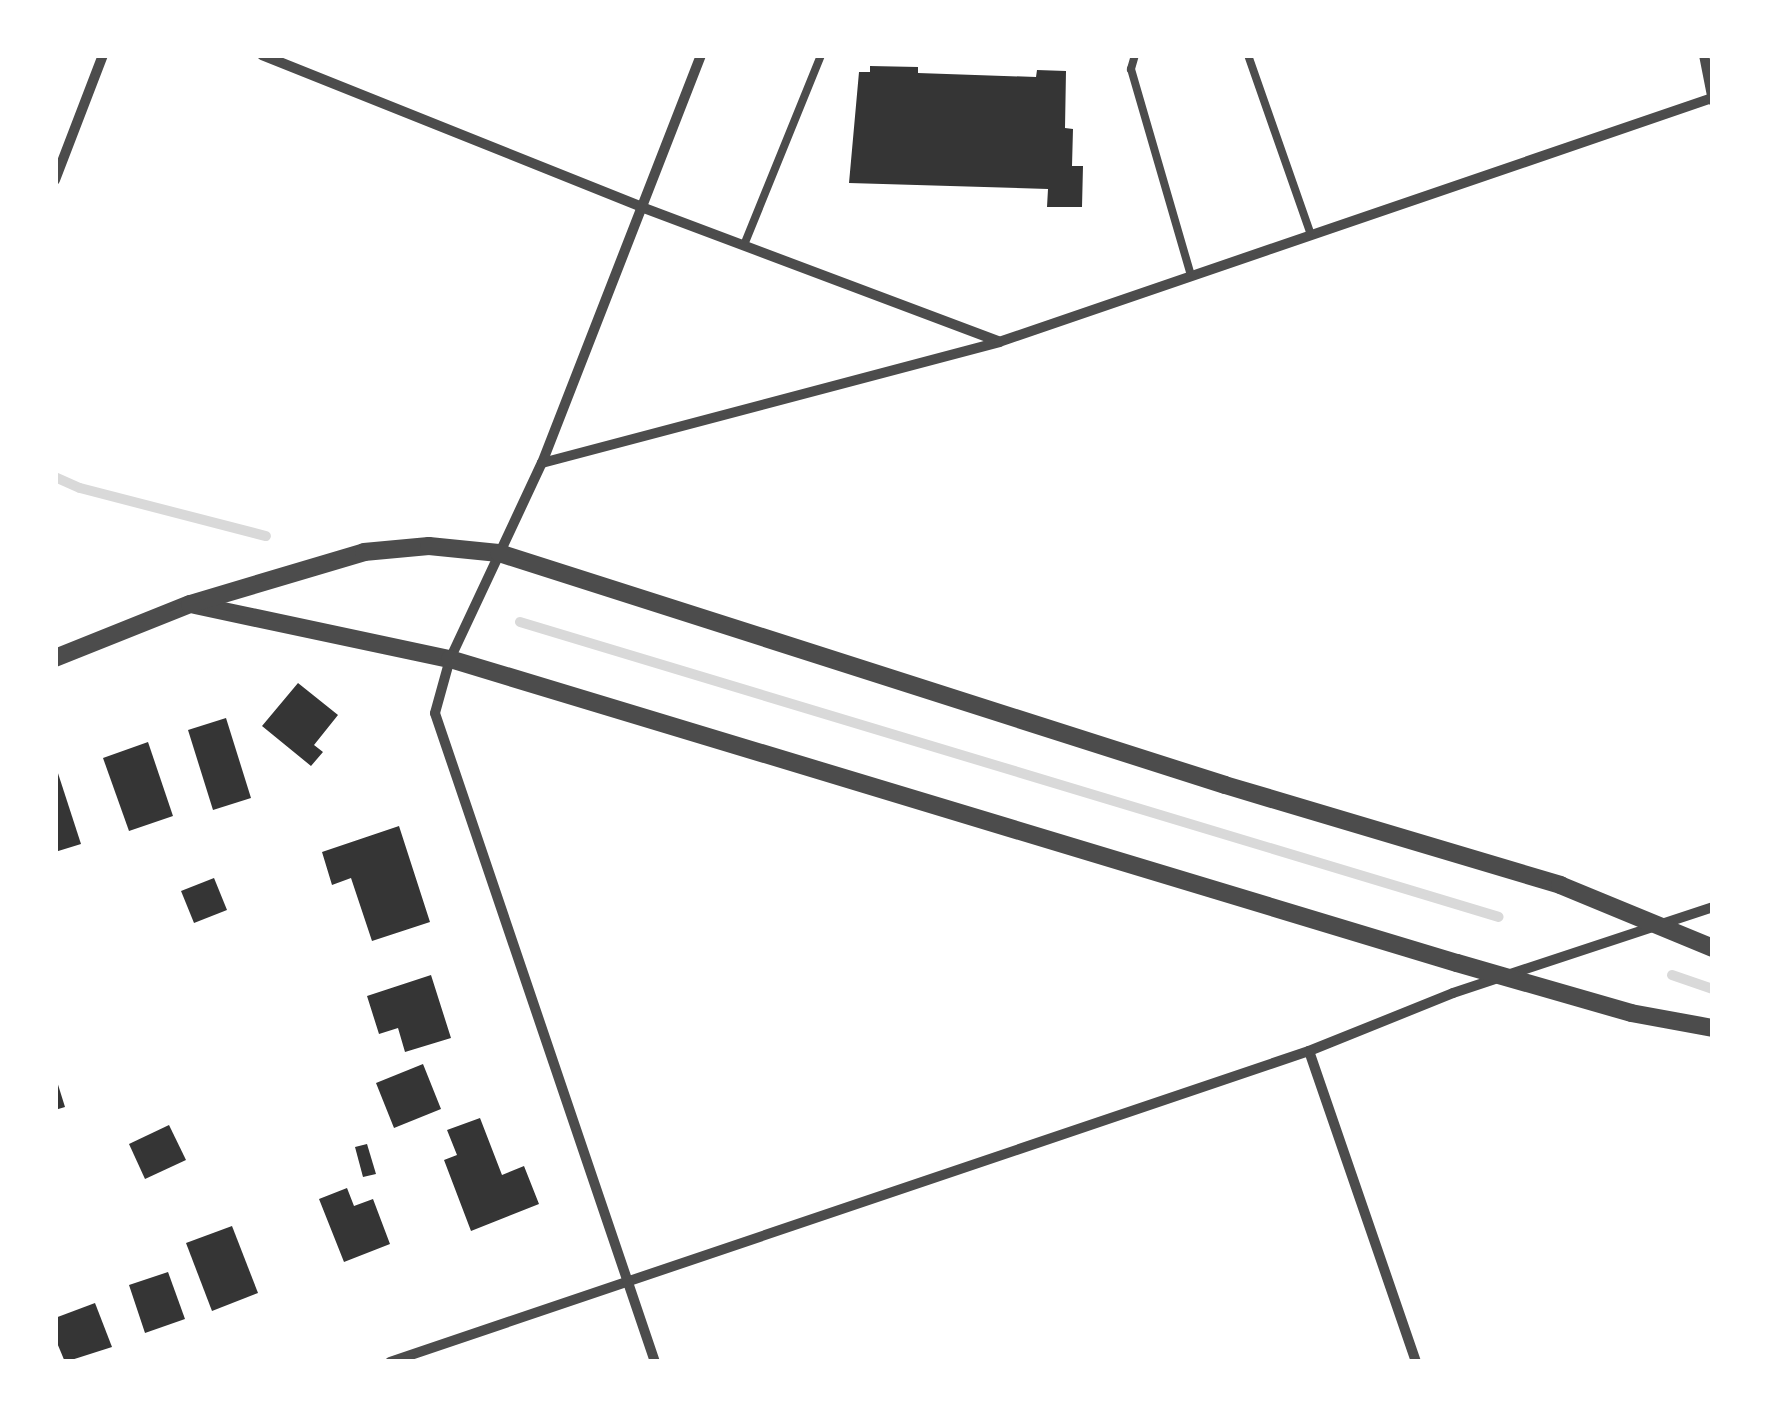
<!DOCTYPE html>
<html>
<head>
<meta charset="utf-8">
<style>
  body { margin:0 }
  #map { position:relative; width:1768px; height:1417px; overflow:hidden; background:#fff; font-family:"DejaVu Sans",sans-serif }
  div>[style] { position:absolute }
  [style*='--x'] { left:calc(var(--x)*1px); top:calc(var(--y)*1px); width:calc(var(--w)*1px); rotate:calc(var(--a)*1deg) }
  .stream>* { height:10px; margin:-5px; padding:0 5px; transform-origin:5px; border-radius:5px; background:#d9d9d9 }
  .building>* { inset:0; background:#353535 }
  .service>* { height:8px; margin:-4px; padding:0 4px; transform-origin:4px; border-radius:4px; background:#4c4c4c }
  .minor>* { height:10px; margin:-5px; padding:0 5px; transform-origin:5px; border-radius:5px; background:#4c4c4c }
  .tertiary>* { height:18px; margin:-9px; padding:0 9px; transform-origin:9px; border-radius:9px; background:#4c4c4c }
  span { translate:-50% -50%; white-space:nowrap; text-align:center; line-height:1.15; -webkit-text-stroke:10px #fff; paint-order:stroke }
  .frame { position:absolute; inset:0; border:58px solid #fff; pointer-events:none }
</style>
</head>
<body>
<div id="map">
  <div class="stream">
    <i style="--x:55;--y:477;--w:27;--a:24"></i>
    <i style="--x:80;--y:488;--w:192;--a:14.5"></i>
    <i style="--x:520;--y:622;--w:1022;--a:16.77"></i>
    <i style="--x:1672;--y:975;--w:43;--a:18.9"></i>
  </div>
  <div class="building">
    <i style="clip-path:polygon(870px 66px,918px 67px,918px 73px,1036px 77px,1037px 70px,1066px 71px,1065px 128px,1073px 129px,1072px 166px,1083px 166px,1082px 207px,1047px 207px,1048px 189px,849px 183px,859px 72px,870px 72px)"></i>
    <i style="clip-path:polygon(298px 683px,338px 715px,314px 745px,323px 752px,311px 766px,262px 726px)"></i>
    <i style="clip-path:polygon(226px 718px,251px 798px,213px 810px,188px 730px)"></i>
    <i style="clip-path:polygon(148px 742px,173px 816px,129px 831px,103px 758px)"></i>
    <i style="clip-path:polygon(55px 764px,81px 844px,55px 852px)"></i>
    <i style="clip-path:polygon(399px 826px,430px 922px,372px 941px,351px 878px,332px 885px,322px 852px)"></i>
    <i style="clip-path:polygon(214px 878px,227px 910px,194px 923px,181px 891px)"></i>
    <i style="clip-path:polygon(431px 975px,451px 1038px,405px 1052px,398px 1028px,379px 1034px,367px 996px)"></i>
    <i style="clip-path:polygon(423px 1064px,441px 1109px,394px 1128px,376px 1083px)"></i>
    <i style="clip-path:polygon(55px 1075px,65px 1107px,55px 1110px)"></i>
    <i style="clip-path:polygon(480px 1118px,502px 1175px,524px 1166px,539px 1204px,471px 1231px,444px 1160px,457px 1155px,447px 1130px)"></i>
    <i style="clip-path:polygon(169px 1125px,186px 1160px,145px 1179px,129px 1144px)"></i>
    <i style="clip-path:polygon(367px 1144px,376px 1174px,363px 1177px,355px 1147px)"></i>
    <i style="clip-path:polygon(347px 1188px,354px 1206px,373px 1199px,390px 1244px,344px 1262px,319px 1199px)"></i>
    <i style="clip-path:polygon(232px 1226px,258px 1293px,212px 1311px,186px 1243px)"></i>
    <i style="clip-path:polygon(168px 1272px,185px 1319px,145px 1333px,129px 1285px)"></i>
    <i style="clip-path:polygon(95px 1303px,112px 1347px,65px 1362px,55px 1338px,55px 1318px)"></i>
  </div>
  <div class="service">
    <i style="--x:1135;--y:55;--w:15;--a:106"></i>
    <i style="--x:1131;--y:69;--w:216;--a:73.8"></i>
    <i style="--x:1248;--y:55;--w:191;--a:70.7"></i>
    <i style="--x:744;--y:245;--w:205;--a:-67.9"></i>
  </div>
  <div class="minor">
    <i style="--x:262;--y:55;--w:412;--a:21.8"></i>
    <i style="--x:644;--y:208;--w:378;--a:20.6"></i>
    <i style="--x:1704;--y:55;--w:47;--a:78.9"></i>
    <i style="--x:55;--y:180;--w:134;--a:-69"></i>
    <i style="--x:542;--y:463;--w:473;--a:-14.8"></i>
    <i style="--x:999;--y:342;--w:754;--a:-18.89"></i>
    <i style="--x:1309;--y:1051;--w:329;--a:71"></i>
    <i style="--x:390;--y:1362;--w:970;--a:-18.7"></i>
    <i style="--x:1309;--y:1051;--w:155;--a:-21.9"></i>
    <i style="--x:1453;--y:993;--w:274;--a:-18.3"></i>
    <i style="--x:655;--y:1362;--w:685;--a:-108.73"></i>
    <i style="--x:435;--y:713;--w:56;--a:-74.5"></i>
    <i style="--x:450;--y:659;--w:217;--a:-64.9"></i>
    <i style="--x:542;--y:463;--w:438;--a:-68.7"></i>
  </div>
  <div class="tertiary">
    <i style="--x:195;--y:605;--w:261;--a:12"></i>
    <i style="--x:450;--y:659;--w:1052;--a:16.8"></i>
    <i style="--x:1457;--y:963;--w:181;--a:16"></i>
    <i style="--x:1631;--y:1013;--w:83;--a:10.4"></i>
    <i style="--x:55;--y:658;--w:145;--a:-21.8"></i>
    <i style="--x:190;--y:604;--w:182;--a:-16.6"></i>
    <i style="--x:364;--y:552;--w:65;--a:-5.3"></i>
    <i style="--x:429;--y:546;--w:70;--a:5.7"></i>
    <i style="--x:499;--y:553;--w:762;--a:17.72"></i>
    <i style="--x:1225;--y:785;--w:350;--a:16.6"></i>
    <i style="--x:1560;--y:885;--w:165;--a:22.4"></i>
  </div>
  <div class="frame"></div>
</div>
</body>
</html>
